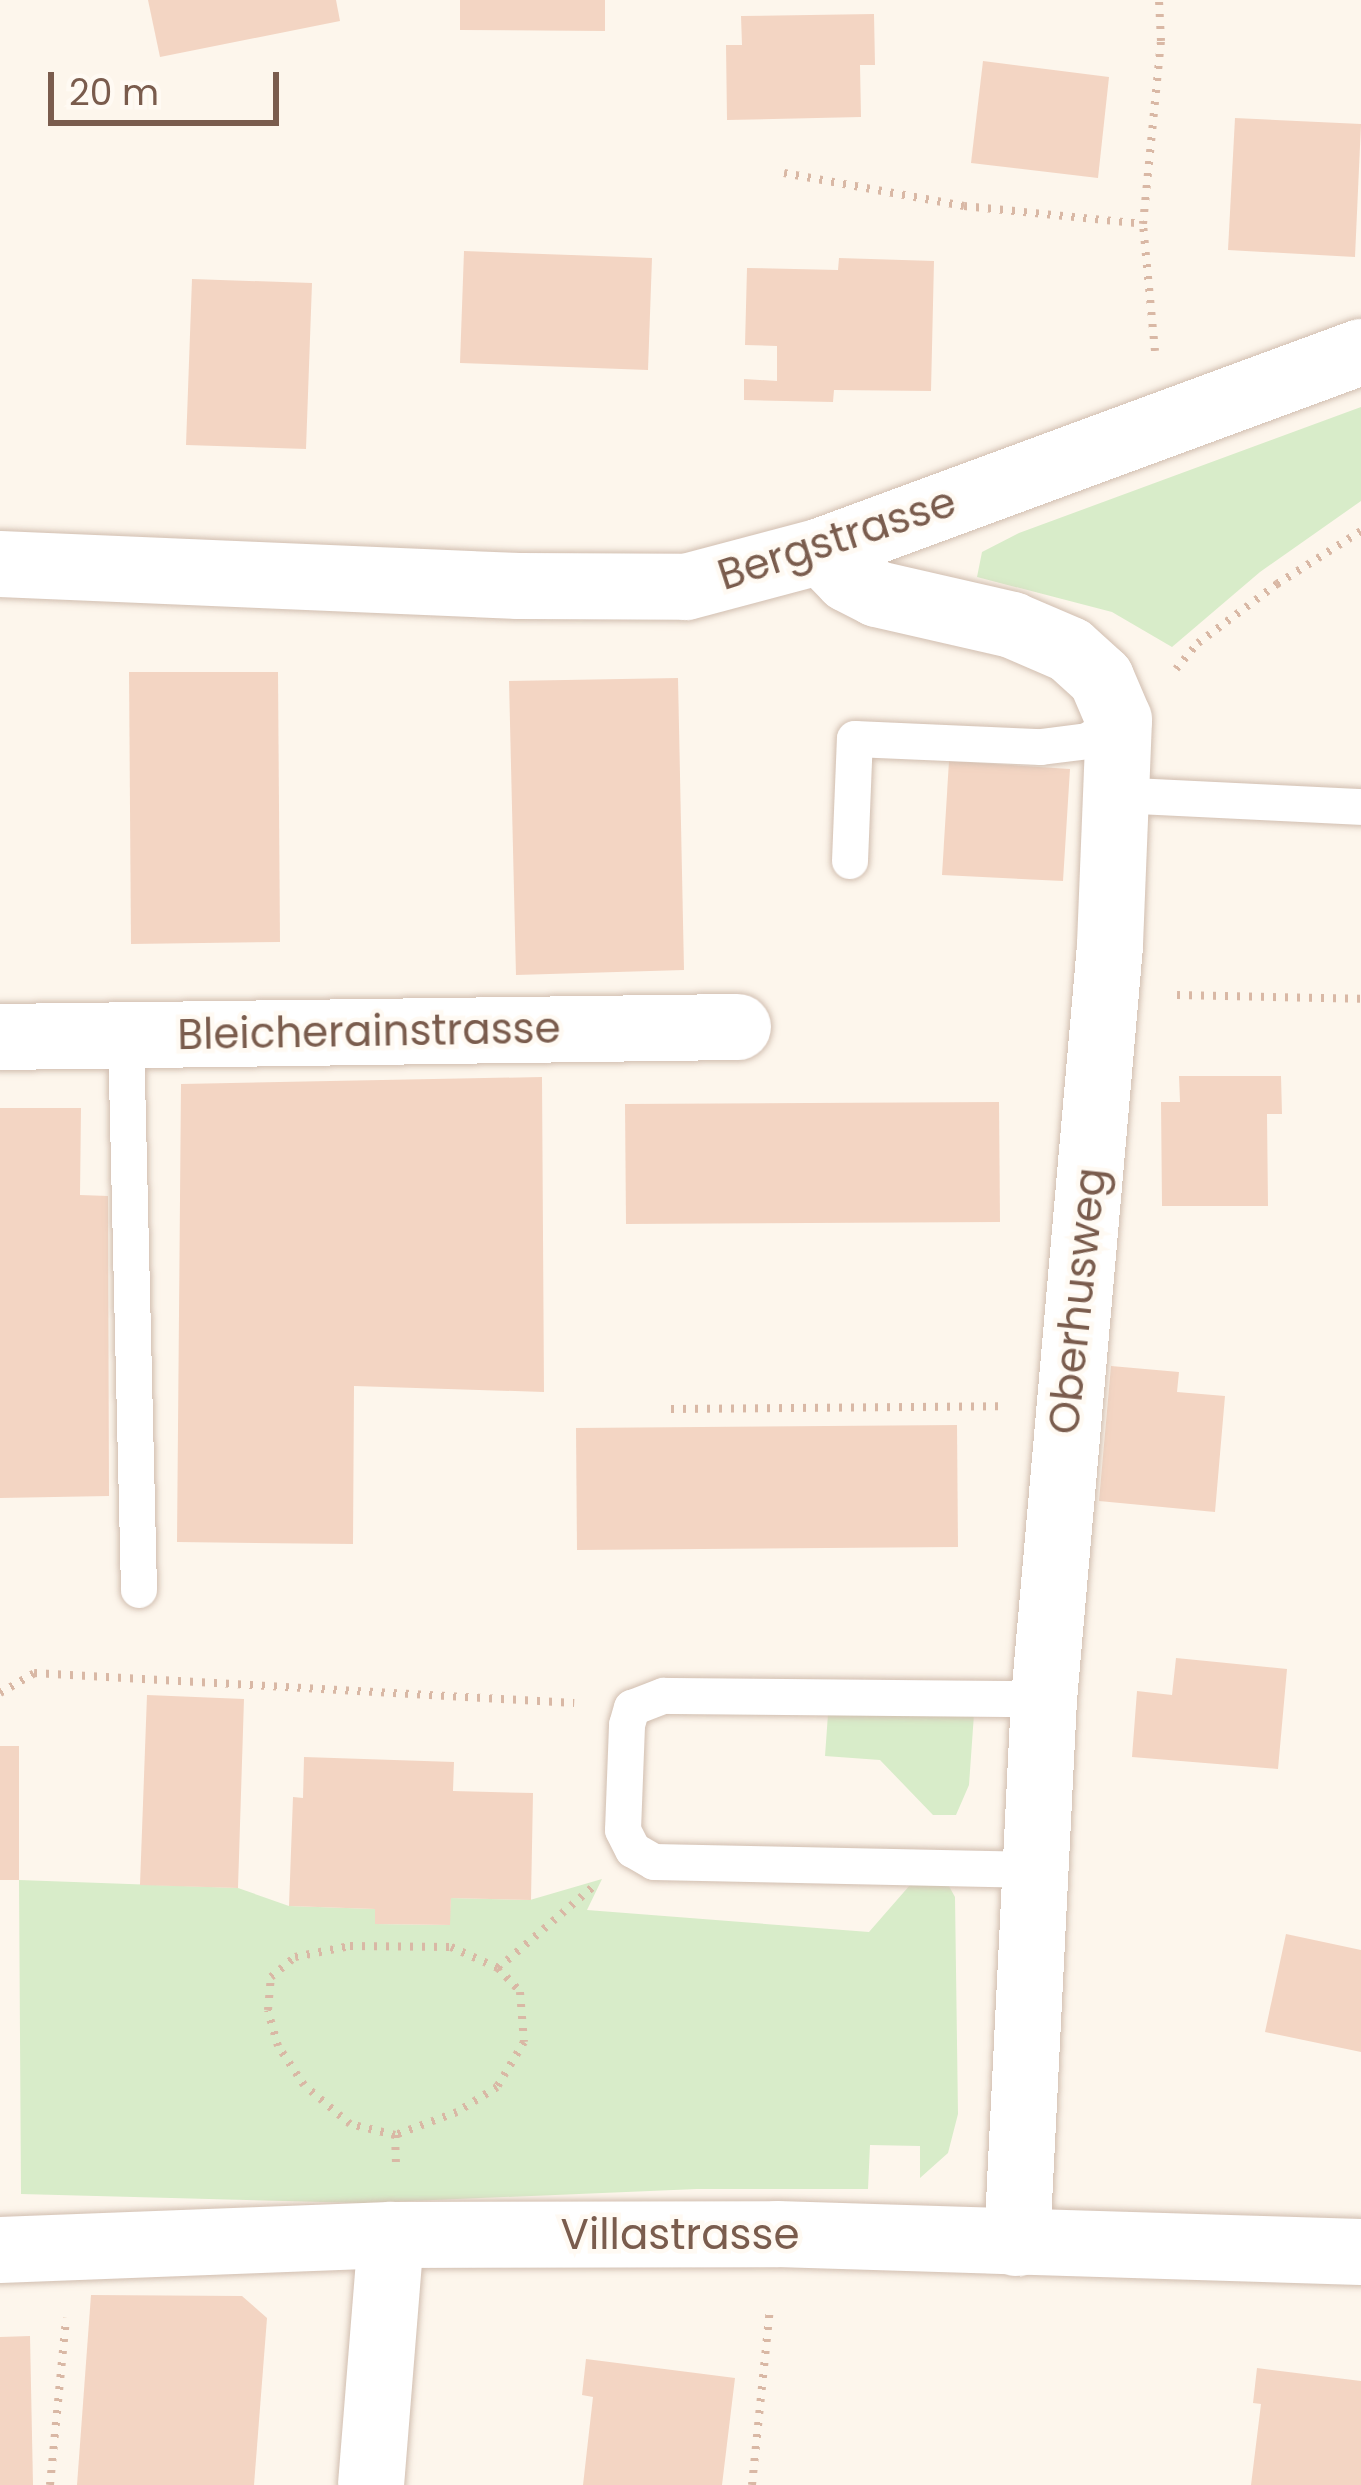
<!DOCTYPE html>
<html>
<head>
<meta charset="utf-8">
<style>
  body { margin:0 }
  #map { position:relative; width:1361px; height:2485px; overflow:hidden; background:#fdf6ec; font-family:Poppins,sans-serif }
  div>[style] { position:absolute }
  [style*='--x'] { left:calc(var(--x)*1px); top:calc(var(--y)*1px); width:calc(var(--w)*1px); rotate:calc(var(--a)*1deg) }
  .green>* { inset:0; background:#d8ecc9 }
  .building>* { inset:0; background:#f3d5c3 }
  .path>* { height:8px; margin-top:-4px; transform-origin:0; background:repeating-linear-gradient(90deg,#d9b8a5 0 3px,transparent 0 12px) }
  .roads { filter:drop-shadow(0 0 3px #d1beb0) drop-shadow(0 0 3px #d1beb0) }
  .lane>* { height:36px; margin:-18px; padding:0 18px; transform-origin:18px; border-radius:18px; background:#fff }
  .street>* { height:66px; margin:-33px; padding:0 33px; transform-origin:33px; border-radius:33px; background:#fff }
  span { translate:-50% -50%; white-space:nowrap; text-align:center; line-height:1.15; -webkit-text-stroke:9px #fffaf3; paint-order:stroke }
  .street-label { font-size:42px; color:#7a5c4d }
  .scale { position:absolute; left:48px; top:72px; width:231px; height:54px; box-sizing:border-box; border:6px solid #7a5c4d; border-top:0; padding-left:15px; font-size:36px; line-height:42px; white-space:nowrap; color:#7a5c4d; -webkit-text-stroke:9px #fffaf3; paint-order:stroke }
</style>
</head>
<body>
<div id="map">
  <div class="green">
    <i style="clip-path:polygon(1361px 407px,1361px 501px,1260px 572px,1172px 647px,1112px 612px,977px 577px,982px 552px,1019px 533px)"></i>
    <i style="clip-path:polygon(829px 1700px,974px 1714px,969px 1785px,956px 1815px,933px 1815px,880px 1760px,825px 1756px)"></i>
    <i style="clip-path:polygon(924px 1869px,945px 1879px,955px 1897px,958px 2114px,948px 2153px,920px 2178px,920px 2146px,870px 2145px,868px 2189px,697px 2189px,363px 2203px,21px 2194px,19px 1880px,238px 1888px,289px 1906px,375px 1909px,376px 1924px,449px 1925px,451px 1898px,530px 1900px,602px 1879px,587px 1910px,869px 1932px)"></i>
  </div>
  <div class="building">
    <i style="clip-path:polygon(148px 0,336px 0,340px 21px,160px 57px)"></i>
    <i style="clip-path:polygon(460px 0,605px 0,605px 31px,460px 30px)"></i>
    <i style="clip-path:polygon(874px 14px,875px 65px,860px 65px,861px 117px,727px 120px,726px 45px,742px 45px,741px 16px)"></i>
    <i style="clip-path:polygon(983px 61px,1109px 77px,1098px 178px,971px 163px)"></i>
    <i style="clip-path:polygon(1235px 118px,1361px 124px,1355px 257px,1228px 250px)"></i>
    <i style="clip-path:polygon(464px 251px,652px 258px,648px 370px,460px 363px)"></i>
    <i style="clip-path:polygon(839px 258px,934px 261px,931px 391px,834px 390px,833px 402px,744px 400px,744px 379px,777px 381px,777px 346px,745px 345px,747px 268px,838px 270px)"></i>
    <i style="clip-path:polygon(192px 279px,312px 283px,306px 449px,186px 445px)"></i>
    <i style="clip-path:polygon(129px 672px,278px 672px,280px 942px,131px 944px)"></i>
    <i style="clip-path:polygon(678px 678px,684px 970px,516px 975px,509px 681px)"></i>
    <i style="clip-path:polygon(949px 761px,1070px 769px,1063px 881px,942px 875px)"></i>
    <i style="clip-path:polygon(1179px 1076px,1281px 1076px,1282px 1114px,1267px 1114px,1268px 1206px,1162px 1206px,1161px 1102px,1180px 1102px)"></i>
    <i style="clip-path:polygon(542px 1077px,544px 1392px,354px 1386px,353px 1544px,177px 1542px,181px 1084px)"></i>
    <i style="clip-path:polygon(999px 1102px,1000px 1222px,626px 1224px,625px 1104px)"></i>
    <i style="clip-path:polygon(0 1108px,81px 1108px,80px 1195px,108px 1196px,109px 1496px,0 1498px)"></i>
    <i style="clip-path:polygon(1111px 1366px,1179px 1372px,1177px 1392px,1225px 1396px,1215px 1512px,1099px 1501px)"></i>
    <i style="clip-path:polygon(957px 1425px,958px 1547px,577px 1550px,576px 1428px)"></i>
    <i style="clip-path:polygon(1176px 1658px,1287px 1669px,1278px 1769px,1132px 1757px,1137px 1691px,1172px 1695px)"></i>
    <i style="clip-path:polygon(147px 1695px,244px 1699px,238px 1888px,140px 1885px)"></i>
    <i style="clip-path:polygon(0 1746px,19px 1746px,19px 1880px,0 1880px)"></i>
    <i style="clip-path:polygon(304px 1757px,454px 1762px,453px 1791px,533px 1793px,531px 1900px,451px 1898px,450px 1925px,375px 1924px,375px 1909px,289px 1906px,293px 1797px,303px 1798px)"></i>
    <i style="clip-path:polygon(1286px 1934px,1361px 1950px,1361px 2052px,1265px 2032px)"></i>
    <i style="clip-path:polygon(91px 2295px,242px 2296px,267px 2318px,254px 2485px,77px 2485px)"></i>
    <i style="clip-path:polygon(30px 2336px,33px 2485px,0 2485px,0 2337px)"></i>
    <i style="clip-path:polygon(586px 2359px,735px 2378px,722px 2485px,583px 2485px,593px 2397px,582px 2395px)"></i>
    <i style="clip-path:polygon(1257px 2368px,1361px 2381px,1361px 2485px,1251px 2485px,1261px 2404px,1253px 2403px)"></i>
  </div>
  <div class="path">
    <i style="--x:784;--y:173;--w:183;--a:10.4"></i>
    <i style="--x:964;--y:206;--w:180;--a:5.7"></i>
    <i style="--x:1155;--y:351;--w:128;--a:-95.4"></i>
    <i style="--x:1143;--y:224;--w:184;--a:-84.4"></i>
    <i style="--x:1161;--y:41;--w:41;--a:-92.8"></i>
    <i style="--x:1176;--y:669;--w:34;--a:-50"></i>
    <i style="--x:1198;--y:643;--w:99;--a:-36.8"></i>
    <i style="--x:1277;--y:584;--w:99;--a:-32.2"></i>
    <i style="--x:1177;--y:995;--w:184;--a:1.2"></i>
    <i style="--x:671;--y:1409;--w:328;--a:-0.5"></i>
    <i style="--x:0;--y:1693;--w:39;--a:-30"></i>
    <i style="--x:34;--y:1673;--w:541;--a:3.18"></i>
    <i style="--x:498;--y:1968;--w:125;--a:-40.5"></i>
    <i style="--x:395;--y:2135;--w:46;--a:-166.3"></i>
    <i style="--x:350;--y:2124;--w:60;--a:-139.7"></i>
    <i style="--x:304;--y:2085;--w:47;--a:-123.7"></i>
    <i style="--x:278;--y:2046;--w:37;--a:-106"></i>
    <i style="--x:268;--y:2010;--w:33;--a:-85"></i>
    <i style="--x:271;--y:1977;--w:31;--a:-40"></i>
    <i style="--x:295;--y:1957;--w:56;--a:-11.3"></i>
    <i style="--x:350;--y:1946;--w:101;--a:0.6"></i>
    <i style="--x:451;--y:1947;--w:51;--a:24.1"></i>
    <i style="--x:498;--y:1968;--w:33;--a:47"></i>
    <i style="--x:520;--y:1992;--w:50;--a:85.4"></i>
    <i style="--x:524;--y:2042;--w:52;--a:121"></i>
    <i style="--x:497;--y:2087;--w:47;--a:148"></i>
    <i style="--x:457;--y:2112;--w:66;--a:159.6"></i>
    <i style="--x:395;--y:2135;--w:28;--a:88"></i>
    <i style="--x:50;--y:2485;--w:168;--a:-84.5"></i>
    <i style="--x:752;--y:2485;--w:179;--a:-84.2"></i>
  </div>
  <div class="roads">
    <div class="lane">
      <i style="--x:1115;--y:795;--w:246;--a:2.8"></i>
      <i style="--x:850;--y:861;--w:122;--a:-87.7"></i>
      <i style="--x:855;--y:739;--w:186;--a:2.5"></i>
      <i style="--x:1041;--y:747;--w:47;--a:-7.3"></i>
      <i style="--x:1088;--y:741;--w:37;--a:-34"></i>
      <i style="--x:126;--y:1035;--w:555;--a:88.66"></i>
      <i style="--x:1037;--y:1870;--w:383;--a:-178.8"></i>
      <i style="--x:654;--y:1862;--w:24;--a:-150"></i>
      <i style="--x:633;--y:1850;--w:22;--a:-117"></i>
      <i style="--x:623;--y:1830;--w:105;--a:-87.8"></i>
      <i style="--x:627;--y:1725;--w:18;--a:-74"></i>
      <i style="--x:632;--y:1708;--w:34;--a:-21"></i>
      <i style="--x:664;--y:1696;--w:380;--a:0.5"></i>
    </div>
    <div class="street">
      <i style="--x:821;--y:551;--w:39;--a:46"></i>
      <i style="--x:848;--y:579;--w:33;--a:27"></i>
      <i style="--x:877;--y:594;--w:139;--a:12.9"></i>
      <i style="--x:1012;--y:625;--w:63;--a:23.3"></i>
      <i style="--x:1070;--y:650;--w:42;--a:42.1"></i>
      <i style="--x:1101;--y:678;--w:46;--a:66.8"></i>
      <i style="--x:1119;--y:720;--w:226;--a:92.3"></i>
      <i style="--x:1110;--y:946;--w:756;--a:95.01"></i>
      <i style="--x:1044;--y:1699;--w:545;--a:92.84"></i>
      <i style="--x:0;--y:564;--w:519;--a:2.43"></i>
      <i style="--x:519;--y:586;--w:167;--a:0.3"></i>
      <i style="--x:686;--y:587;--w:140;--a:-14.9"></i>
      <i style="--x:821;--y:551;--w:576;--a:-20.23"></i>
      <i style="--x:0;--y:1037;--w:738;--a:-0.78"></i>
      <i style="--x:0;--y:2250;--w:391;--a:-2.2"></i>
      <i style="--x:391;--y:2235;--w:386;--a:-0.1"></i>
      <i style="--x:777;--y:2234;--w:584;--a:1.77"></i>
      <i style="--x:371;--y:2485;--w:251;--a:-85.4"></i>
    </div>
  </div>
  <div class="street-label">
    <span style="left:837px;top:539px;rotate:-18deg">Bergstrasse</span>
    <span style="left:369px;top:1032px;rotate:-1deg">Bleicherainstrasse</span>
    <span style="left:1078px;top:1301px;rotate:-84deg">Oberhusweg</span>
    <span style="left:680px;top:2235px">Villastrasse</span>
  </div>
  <div class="scale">20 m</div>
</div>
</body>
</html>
